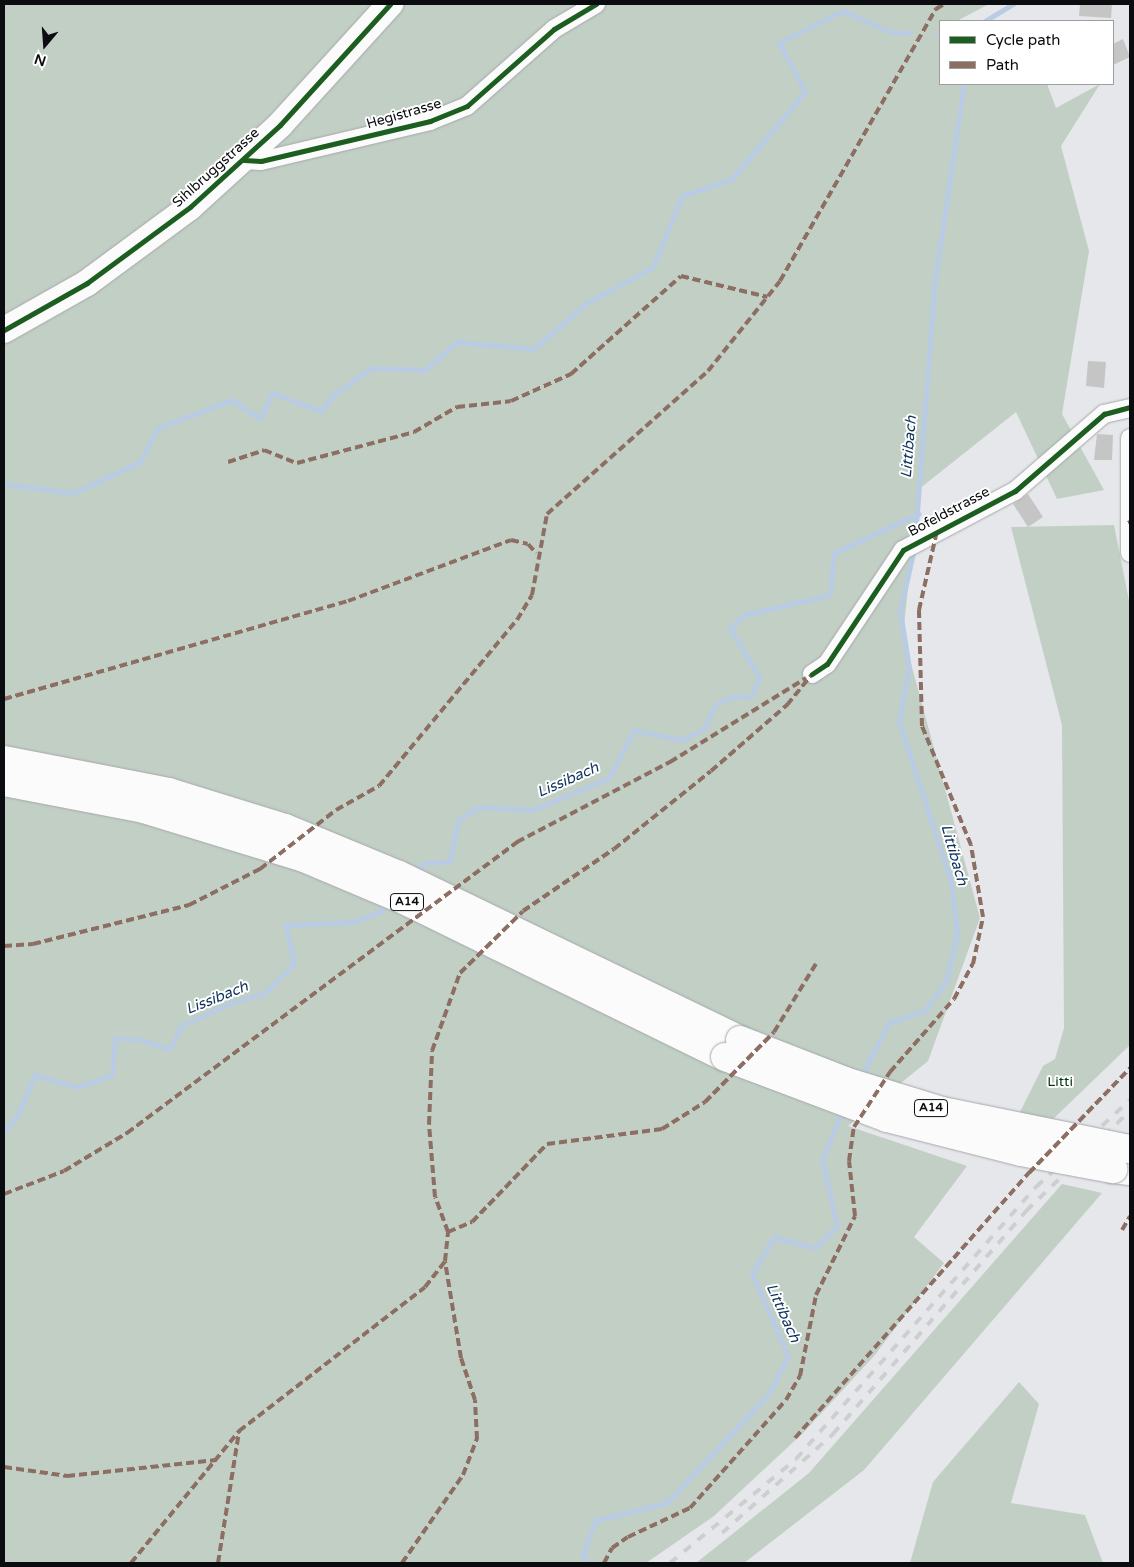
<!DOCTYPE html>
<html>
<head>
<meta charset="utf-8">
<style>
  body { margin:0 }
  #map { position:relative; width:1134px; height:1567px; overflow:hidden; background:#e5e7eb; font-family:"Varela Round",sans-serif }
  div>[style] { position:absolute }
  [style*='--x'] { left:calc(var(--x)*1px); top:calc(var(--y)*1px); width:calc(var(--w)*1px); rotate:calc(var(--a)*1deg) }
  .green>* { inset:0; background:#c1cfc5 }
  .stream>* { height:4.5px; margin:-2.25px; padding:0 2.25px; transform-origin:2.25px; border-radius:2.25px; background:#b9cce4 }
  .building>* { inset:0; background:#c6c5c6 }
  .roads { filter:drop-shadow(0 0 1px #a6a8ab) drop-shadow(0 0 1px #a6a8ab) }
  .street>* { height:18px; margin:-9px; padding:0 9px; transform-origin:9px; border-radius:9px; background:#fbfbfc }
  .primary>* { height:26px; margin:-13px; padding:0 13px; transform-origin:13px; border-radius:13px; background:#fbfbfc }
  .highway>* { height:28px; margin:-14px; padding:0 14px; transform-origin:14px; border-radius:14px; background:#fbfbfc }
  .rail>* { height:4px; margin-top:-2px; transform-origin:0; background:repeating-linear-gradient(90deg,#cdcecf 0 9px,transparent 0 18px) }
  .bridges { filter:drop-shadow(0 0 1px #a6a8ab) drop-shadow(0 0 1px #a6a8ab) }
  .highway-bridge>* { height:28px; margin:-14px; padding:0 14px; transform-origin:14px; border-radius:14px; background:#fbfbfc }
  .quiet>* { height:4px; margin-top:-2px; transform-origin:0; background:repeating-linear-gradient(90deg,#8d6e63 0 8px,transparent 0 12px) }
  .cycleway>* { height:5px; margin:-2.5px; padding:0 2.5px; transform-origin:2.5px; border-radius:2.5px; background:#1b5e20 }
  span { translate:-50% -50%; white-space:nowrap; text-align:center; line-height:1.15; -webkit-text-stroke:4px #fff; paint-order:stroke }
  .shield-label span { padding:1px 4px; background:#fff; border:1px solid; border-radius:4px; -webkit-text-stroke-width:0 }
  .shield-label { font-size:12px; color:#0b0c0f; font-weight:700 }
  .street-label { font-size:14px; color:#0b0c0f }
  .park-label { font-size:14px; color:#00340e }
  .water-label { font-size:15px; color:#0e345e; font-style:italic }
  .frame { position:absolute; inset:0; border:5px solid #0b0c0f; pointer-events:none }
  .legend { position:absolute; left:939px; top:20px; width:175px; height:65px; box-sizing:border-box; background:#fff; border:1px solid #9d9e9f; margin:0; padding:6px 9px; list-style:none; font-size:15px; color:#0b0c0f }
  .legend li { display:flex; align-items:center; gap:10px; height:25px }
  .legend b { width:25px; border:1px solid #9d9e9f }
  .north { position:absolute; left:20px; top:20px; width:50px; height:50px; -webkit-text-stroke:4px #fff; paint-order:stroke; rotate:198deg; font-size:14px; font-weight:700; line-height:20px; text-align:center; color:#0b0c0f }
  .north::after { content:''; display:block; margin:auto; width:18px; height:22px; background:#0b0c0f; clip-path:polygon(50% 0,100% 100%,50% 72%,0 100%) }
</style>
</head>
<body>
<div id="map">
  <div class="green">
    <i style="clip-path:polygon(4px 4px,989px 4px,957px 21px,940px 21px,940px 84px,1047px 84px,1056px 108px,1100px 84px,1061px 146px,1089px 251px,1062px 414px,1104px 490px,1057px 499px,1016px 412px,919px 489px,903px 634px,980px 918px,928px 1061px,848px 1126px,967px 1166px,914px 1237px,944px 1263px,874px 1356px,803px 1433px,714px 1516px,646px 1563px,4px 1563px)"></i>
    <i style="clip-path:polygon(1114px 525px,1130px 606px,1130px 1045px,1052px 1120px,1019px 1114px,1043px 1066px,1055px 1059px,1064px 1028px,1062px 725px,1011px 527px)"></i>
    <i style="clip-path:polygon(1062px 1184px,1102px 1193px,864px 1470px,744px 1563px,696px 1563px,809px 1473px)"></i>
    <i style="clip-path:polygon(1019px 1382px,1039px 1404px,1011px 1503px,1085px 1515px,1103px 1563px,910px 1563px,933px 1482px)"></i>
  </div>
  <div class="stream">
    <i style="--x:985;--y:21;--w:33;--a:-31"></i>
    <i style="--x:937;--y:35;--w:3;--a:0"></i>
    <i style="--x:4;--y:484;--w:70;--a:7.4"></i>
    <i style="--x:73;--y:493;--w:74;--a:-24.8"></i>
    <i style="--x:140;--y:462;--w:38;--a:-62"></i>
    <i style="--x:158;--y:428;--w:79;--a:-20.7"></i>
    <i style="--x:232;--y:400;--w:33;--a:33"></i>
    <i style="--x:260;--y:418;--w:28;--a:-63"></i>
    <i style="--x:273;--y:393;--w:51;--a:20.6"></i>
    <i style="--x:321;--y:411;--w:22;--a:-51"></i>
    <i style="--x:335;--y:394;--w:45;--a:-35.1"></i>
    <i style="--x:372;--y:368;--w:53;--a:2.2"></i>
    <i style="--x:425;--y:370;--w:43;--a:-41.2"></i>
    <i style="--x:457;--y:342;--w:77;--a:5.2"></i>
    <i style="--x:534;--y:349;--w:70;--a:-41"></i>
    <i style="--x:587;--y:303;--w:75;--a:-28.6"></i>
    <i style="--x:653;--y:267;--w:77;--a:-67.8"></i>
    <i style="--x:682;--y:196;--w:53;--a:-18.8"></i>
    <i style="--x:732;--y:179;--w:114;--a:-50"></i>
    <i style="--x:805;--y:92;--w:55;--a:-118"></i>
    <i style="--x:779;--y:43;--w:72;--a:-26.6"></i>
    <i style="--x:843;--y:11;--w:52;--a:23.6"></i>
    <i style="--x:891;--y:32;--w:18;--a:3"></i>
    <i style="--x:915;--y:538;--w:259;--a:-85.6"></i>
    <i style="--x:935;--y:280;--w:198;--a:-81.6"></i>
    <i style="--x:415;--y:873;--w:13;--a:-48"></i>
    <i style="--x:424;--y:863;--w:26;--a:-4"></i>
    <i style="--x:450;--y:861;--w:41;--a:-78.7"></i>
    <i style="--x:458;--y:821;--w:25;--a:-34"></i>
    <i style="--x:479;--y:807;--w:54;--a:3.2"></i>
    <i style="--x:533;--y:810;--w:82;--a:-22.8"></i>
    <i style="--x:609;--y:778;--w:54;--a:-62.5"></i>
    <i style="--x:634;--y:730;--w:49;--a:11.8"></i>
    <i style="--x:682;--y:740;--w:25;--a:-27"></i>
    <i style="--x:704;--y:729;--w:28;--a:-64"></i>
    <i style="--x:716;--y:704;--w:22;--a:-22"></i>
    <i style="--x:736;--y:696;--w:15;--a:4"></i>
    <i style="--x:751;--y:697;--w:22;--a:-68"></i>
    <i style="--x:759;--y:677;--w:56;--a:-121.1"></i>
    <i style="--x:730;--y:629;--w:20;--a:-45"></i>
    <i style="--x:744;--y:615;--w:88;--a:-13.1"></i>
    <i style="--x:830;--y:595;--w:42;--a:-84.6"></i>
    <i style="--x:834;--y:553;--w:93;--a:-24.9"></i>
    <i style="--x:861;--y:1076;--w:60;--a:-62.2"></i>
    <i style="--x:889;--y:1023;--w:38;--a:-20"></i>
    <i style="--x:925;--y:1010;--w:35;--a:-53"></i>
    <i style="--x:946;--y:982;--w:48;--a:-76.8"></i>
    <i style="--x:957;--y:935;--w:53;--a:-96.5"></i>
    <i style="--x:951;--y:882;--w:168;--a:-108"></i>
    <i style="--x:899;--y:722;--w:55;--a:-79.5"></i>
    <i style="--x:909;--y:668;--w:58;--a:-99"></i>
    <i style="--x:900;--y:611;--w:64;--a:-77.3"></i>
    <i style="--x:4;--y:1132;--w:22;--a:-51"></i>
    <i style="--x:18;--y:1115;--w:43;--a:-67"></i>
    <i style="--x:35;--y:1075;--w:45;--a:15.6"></i>
    <i style="--x:78;--y:1087;--w:36;--a:-19"></i>
    <i style="--x:112;--y:1075;--w:37;--a:-85"></i>
    <i style="--x:115;--y:1038;--w:27;--a:4"></i>
    <i style="--x:142;--y:1040;--w:29;--a:18"></i>
    <i style="--x:170;--y:1049;--w:25;--a:-64"></i>
    <i style="--x:181;--y:1026;--w:55;--a:-24.7"></i>
    <i style="--x:231;--y:1003;--w:35;--a:-16"></i>
    <i style="--x:265;--y:993;--w:41;--a:-45"></i>
    <i style="--x:294;--y:964;--w:40;--a:-102"></i>
    <i style="--x:286;--y:925;--w:67;--a:-2.6"></i>
    <i style="--x:353;--y:922;--w:30;--a:-21"></i>
    <i style="--x:381;--y:911;--w:11;--a:-49"></i>
    <i style="--x:587;--y:1563;--w:9;--a:-117"></i>
    <i style="--x:583;--y:1555;--w:37;--a:-70"></i>
    <i style="--x:596;--y:1520;--w:73;--a:-13.5"></i>
    <i style="--x:667;--y:1503;--w:151;--a:-47.1"></i>
    <i style="--x:770;--y:1392;--w:40;--a:-63.4"></i>
    <i style="--x:788;--y:1356;--w:90;--a:-113.7"></i>
    <i style="--x:752;--y:1274;--w:43;--a:-59.3"></i>
    <i style="--x:774;--y:1237;--w:42;--a:15"></i>
    <i style="--x:815;--y:1248;--w:31;--a:-45"></i>
    <i style="--x:837;--y:1226;--w:68;--a:-102.8"></i>
    <i style="--x:822;--y:1160;--w:52;--a:-67.4"></i>
  </div>
  <div class="building">
    <i style="clip-path:polygon(1080px 4px,1112px 4px,1111px 18px,1079px 16px)"></i>
    <i style="clip-path:polygon(1123px 39px,1130px 57px,1113px 65px,1113px 44px)"></i>
    <i style="clip-path:polygon(1088px 361px,1106px 362px,1104px 388px,1086px 386px)"></i>
    <i style="clip-path:polygon(1097px 434px,1113px 435px,1112px 460px,1094px 460px)"></i>
    <i style="clip-path:polygon(1028px 494px,1043px 517px,1028px 527px,1013px 504px)"></i>
  </div>
  <div class="roads">
    <div class="street">
      <i style="--x:244;--y:160;--w:17;--a:3"></i>
      <i style="--x:261;--y:161;--w:174;--a:-13.3"></i>
      <i style="--x:430;--y:121;--w:40;--a:-22"></i>
      <i style="--x:467;--y:106;--w:116;--a:-41.5"></i>
      <i style="--x:554;--y:29;--w:49;--a:-30.8"></i>
      <i style="--x:1130;--y:438;--w:115;--a:90"></i>
      <i style="--x:812;--y:674;--w:18;--a:-34"></i>
      <i style="--x:827;--y:664;--w:137;--a:-56.3"></i>
      <i style="--x:903;--y:550;--w:127;--a:-27.8"></i>
      <i style="--x:1015;--y:491;--w:118;--a:-40.9"></i>
      <i style="--x:1104;--y:414;--w:27;--a:-13"></i>
    </div>
    <div class="primary">
      <i style="--x:4;--y:330;--w:95;--a:-29.5"></i>
      <i style="--x:87;--y:283;--w:128;--a:-36.4"></i>
      <i style="--x:190;--y:207;--w:122;--a:-42.3"></i>
      <i style="--x:280;--y:125;--w:164;--a:-47.7"></i>
    </div>
    <div class="highway">
      <i style="--x:4;--y:760;--w:168;--a:11"></i>
      <i style="--x:169;--y:792;--w:121;--a:17.2"></i>
      <i style="--x:285;--y:828;--w:123;--a:22.4"></i>
      <i style="--x:399;--y:875;--w:379;--a:25.8"></i>
      <i style="--x:4;--y:782;--w:143;--a:10.9"></i>
      <i style="--x:144;--y:809;--w:167;--a:17"></i>
      <i style="--x:304;--y:858;--w:113;--a:22.9"></i>
      <i style="--x:408;--y:902;--w:353;--a:26.1"></i>
      <i style="--x:1113;--y:1169;--w:17;--a:7"></i>
    </div>
  </div>
  <div class="rail">
    <i style="--x:722;--y:1533;--w:149;--a:-41.7"></i>
    <i style="--x:833;--y:1434;--w:295;--a:-49.1"></i>
    <i style="--x:1026;--y:1211;--w:144;--a:-43.9"></i>
    <i style="--x:670;--y:1563;--w:163;--a:-39.5"></i>
    <i style="--x:796;--y:1459;--w:363;--a:-48.6"></i>
    <i style="--x:1036;--y:1187;--w:128;--a:-42.8"></i>
  </div>
  <div class="bridges">
    <div class="highway-bridge">
      <i style="--x:740;--y:1040;--w:113;--a:21.3"></i>
      <i style="--x:845;--y:1081;--w:102;--a:17.2"></i>
      <i style="--x:942;--y:1111;--w:191;--a:11.5"></i>
      <i style="--x:725;--y:1057;--w:173;--a:20.6"></i>
      <i style="--x:887;--y:1118;--w:138;--a:14.2"></i>
      <i style="--x:1021;--y:1152;--w:94;--a:10.5"></i>
    </div>
  </div>
  <div class="quiet">
    <i style="--x:228;--y:462;--w:38;--a:-18"></i>
    <i style="--x:264;--y:450;--w:35;--a:22"></i>
    <i style="--x:297;--y:463;--w:121;--a:-14.8"></i>
    <i style="--x:414;--y:432;--w:50;--a:-30.2"></i>
    <i style="--x:457;--y:407;--w:54;--a:-6.3"></i>
    <i style="--x:511;--y:401;--w:66;--a:-24.2"></i>
    <i style="--x:571;--y:374;--w:147;--a:-41.7"></i>
    <i style="--x:681;--y:276;--w:89;--a:13.6"></i>
    <i style="--x:1128;--y:523;--w:2;--a:-27"></i>
    <i style="--x:4;--y:699;--w:358;--a:-15.9"></i>
    <i style="--x:348;--y:601;--w:174;--a:-20.5"></i>
    <i style="--x:511;--y:540;--w:17;--a:13"></i>
    <i style="--x:528;--y:544;--w:12;--a:48"></i>
    <i style="--x:4;--y:946;--w:29;--a:-4"></i>
    <i style="--x:33;--y:944;--w:161;--a:-14"></i>
    <i style="--x:189;--y:905;--w:80;--a:-26.9"></i>
    <i style="--x:260;--y:869;--w:96;--a:-37.8"></i>
    <i style="--x:336;--y:810;--w:49;--a:-29.2"></i>
    <i style="--x:379;--y:786;--w:216;--a:-50.3"></i>
    <i style="--x:517;--y:620;--w:29;--a:-59"></i>
    <i style="--x:532;--y:595;--w:82;--a:-79.5"></i>
    <i style="--x:547;--y:514;--w:215;--a:-41.6"></i>
    <i style="--x:708;--y:371;--w:115;--a:-51.3"></i>
    <i style="--x:780;--y:281;--w:314;--a:-60.2"></i>
    <i style="--x:936;--y:9;--w:9;--a:-32"></i>
    <i style="--x:4;--y:1194;--w:64;--a:-21"></i>
    <i style="--x:64;--y:1171;--w:74;--a:-31.1"></i>
    <i style="--x:127;--y:1133;--w:487;--a:-36.7"></i>
    <i style="--x:517;--y:842;--w:173;--a:-27.6"></i>
    <i style="--x:670;--y:762;--w:160;--a:-31.7"></i>
    <i style="--x:1122;--y:1230;--w:16;--a:-60"></i>
    <i style="--x:448;--y:1232;--w:26;--a:-23"></i>
    <i style="--x:472;--y:1222;--w:108;--a:-46.1"></i>
    <i style="--x:547;--y:1144;--w:116;--a:-7.4"></i>
    <i style="--x:662;--y:1129;--w:51;--a:-32.1"></i>
    <i style="--x:705;--y:1102;--w:98;--a:-45.4"></i>
    <i style="--x:774;--y:1032;--w:82;--a:-58.4"></i>
    <i style="--x:795;--y:1438;--w:354;--a:-48.6"></i>
    <i style="--x:1029;--y:1173;--w:146;--a:-46.1"></i>
    <i style="--x:4;--y:1467;--w:64;--a:8.1"></i>
    <i style="--x:67;--y:1476;--w:150;--a:-6.1"></i>
    <i style="--x:131;--y:1563;--w:171;--a:-50.7"></i>
    <i style="--x:239;--y:1431;--w:235;--a:-37.7"></i>
    <i style="--x:425;--y:1287;--w:33;--a:-52"></i>
    <i style="--x:445;--y:1261;--w:29;--a:-84"></i>
    <i style="--x:448;--y:1232;--w:37;--a:-110"></i>
    <i style="--x:435;--y:1197;--w:73;--a:-94.7"></i>
    <i style="--x:429;--y:1124;--w:73;--a:-87.6"></i>
    <i style="--x:432;--y:1051;--w:83;--a:-70.3"></i>
    <i style="--x:460;--y:973;--w:88;--a:-44.5"></i>
    <i style="--x:523;--y:911;--w:110;--a:-34.3"></i>
    <i style="--x:614;--y:849;--w:124;--a:-38.8"></i>
    <i style="--x:711;--y:771;--w:101;--a:-41"></i>
    <i style="--x:787;--y:705;--w:40;--a:-51"></i>
    <i style="--x:218;--y:1563;--w:133;--a:-80.9"></i>
    <i style="--x:402;--y:1563;--w:107;--a:-55.3"></i>
    <i style="--x:463;--y:1475;--w:39;--a:-69"></i>
    <i style="--x:477;--y:1439;--w:39;--a:-93"></i>
    <i style="--x:475;--y:1400;--w:44;--a:-108.4"></i>
    <i style="--x:461;--y:1358;--w:98;--a:-99.4"></i>
    <i style="--x:604;--y:1563;--w:17;--a:-62"></i>
    <i style="--x:612;--y:1548;--w:19;--a:-35"></i>
    <i style="--x:628;--y:1537;--w:68;--a:-25.1"></i>
    <i style="--x:690;--y:1508;--w:144;--a:-48.4"></i>
    <i style="--x:786;--y:1400;--w:28;--a:-60"></i>
    <i style="--x:800;--y:1376;--w:83;--a:-78.8"></i>
    <i style="--x:816;--y:1295;--w:88;--a:-63.7"></i>
    <i style="--x:855;--y:1216;--w:55;--a:-96.2"></i>
    <i style="--x:849;--y:1161;--w:34;--a:-82"></i>
    <i style="--x:854;--y:1127;--w:66;--a:-56.8"></i>
    <i style="--x:890;--y:1072;--w:97;--a:-48.8"></i>
    <i style="--x:954;--y:999;--w:40;--a:-62"></i>
    <i style="--x:973;--y:964;--w:48;--a:-78"></i>
    <i style="--x:983;--y:917;--w:73;--a:-99.5"></i>
    <i style="--x:971;--y:845;--w:129;--a:-112.4"></i>
    <i style="--x:922;--y:726;--w:116;--a:-91.5"></i>
    <i style="--x:919;--y:610;--w:81;--a:-77.2"></i>
  </div>
  <div class="cycleway">
    <i style="--x:244;--y:160;--w:17;--a:3"></i>
    <i style="--x:261;--y:161;--w:174;--a:-13.3"></i>
    <i style="--x:430;--y:121;--w:40;--a:-22"></i>
    <i style="--x:467;--y:106;--w:116;--a:-41.5"></i>
    <i style="--x:554;--y:29;--w:49;--a:-30.8"></i>
    <i style="--x:4;--y:330;--w:95;--a:-29.5"></i>
    <i style="--x:87;--y:283;--w:128;--a:-36.4"></i>
    <i style="--x:190;--y:207;--w:122;--a:-42.3"></i>
    <i style="--x:280;--y:125;--w:164;--a:-47.7"></i>
    <i style="--x:812;--y:674;--w:18;--a:-34"></i>
    <i style="--x:827;--y:664;--w:137;--a:-56.3"></i>
    <i style="--x:903;--y:550;--w:127;--a:-27.8"></i>
    <i style="--x:1015;--y:491;--w:118;--a:-40.9"></i>
    <i style="--x:1104;--y:414;--w:27;--a:-15"></i>
  </div>
  <div class="shield-label">
    <span style="left:407px;top:902px">A14</span>
    <span style="left:931px;top:1108px">A14</span>
  </div>
  <div class="street-label">
    <span style="left:404px;top:114px;rotate:-16deg">Hegistrasse</span>
    <span style="left:216px;top:168px;rotate:-42deg">Sihlbruggstrasse</span>
    <span style="left:949px;top:512px;rotate:-28deg">Bofeldstrasse</span>
  </div>
  <div class="park-label">
    <span style="left:1060px;top:1082px">Litti</span>
  </div>
  <div class="water-label">
    <span style="left:909px;top:447px;rotate:-85deg">Littibach</span>
    <span style="left:568px;top:780px;rotate:-24deg">Lissibach</span>
    <span style="left:954px;top:855px;rotate:74deg">Littibach</span>
    <span style="left:217px;top:998px;rotate:-22deg">Lissibach</span>
    <span style="left:783px;top:1313px;rotate:66deg">Littibach</span>
  </div>
  <div class="frame"></div>
  <ul class="legend">
  <li><b style="height:6px;background:#1b5e20"></b>Cycle path</li>
  <li><b style="height:6px;background:#8d6e63"></b>Path</li>
  </ul>
  <div class="north">N</div>
</div>
</body>
</html>
